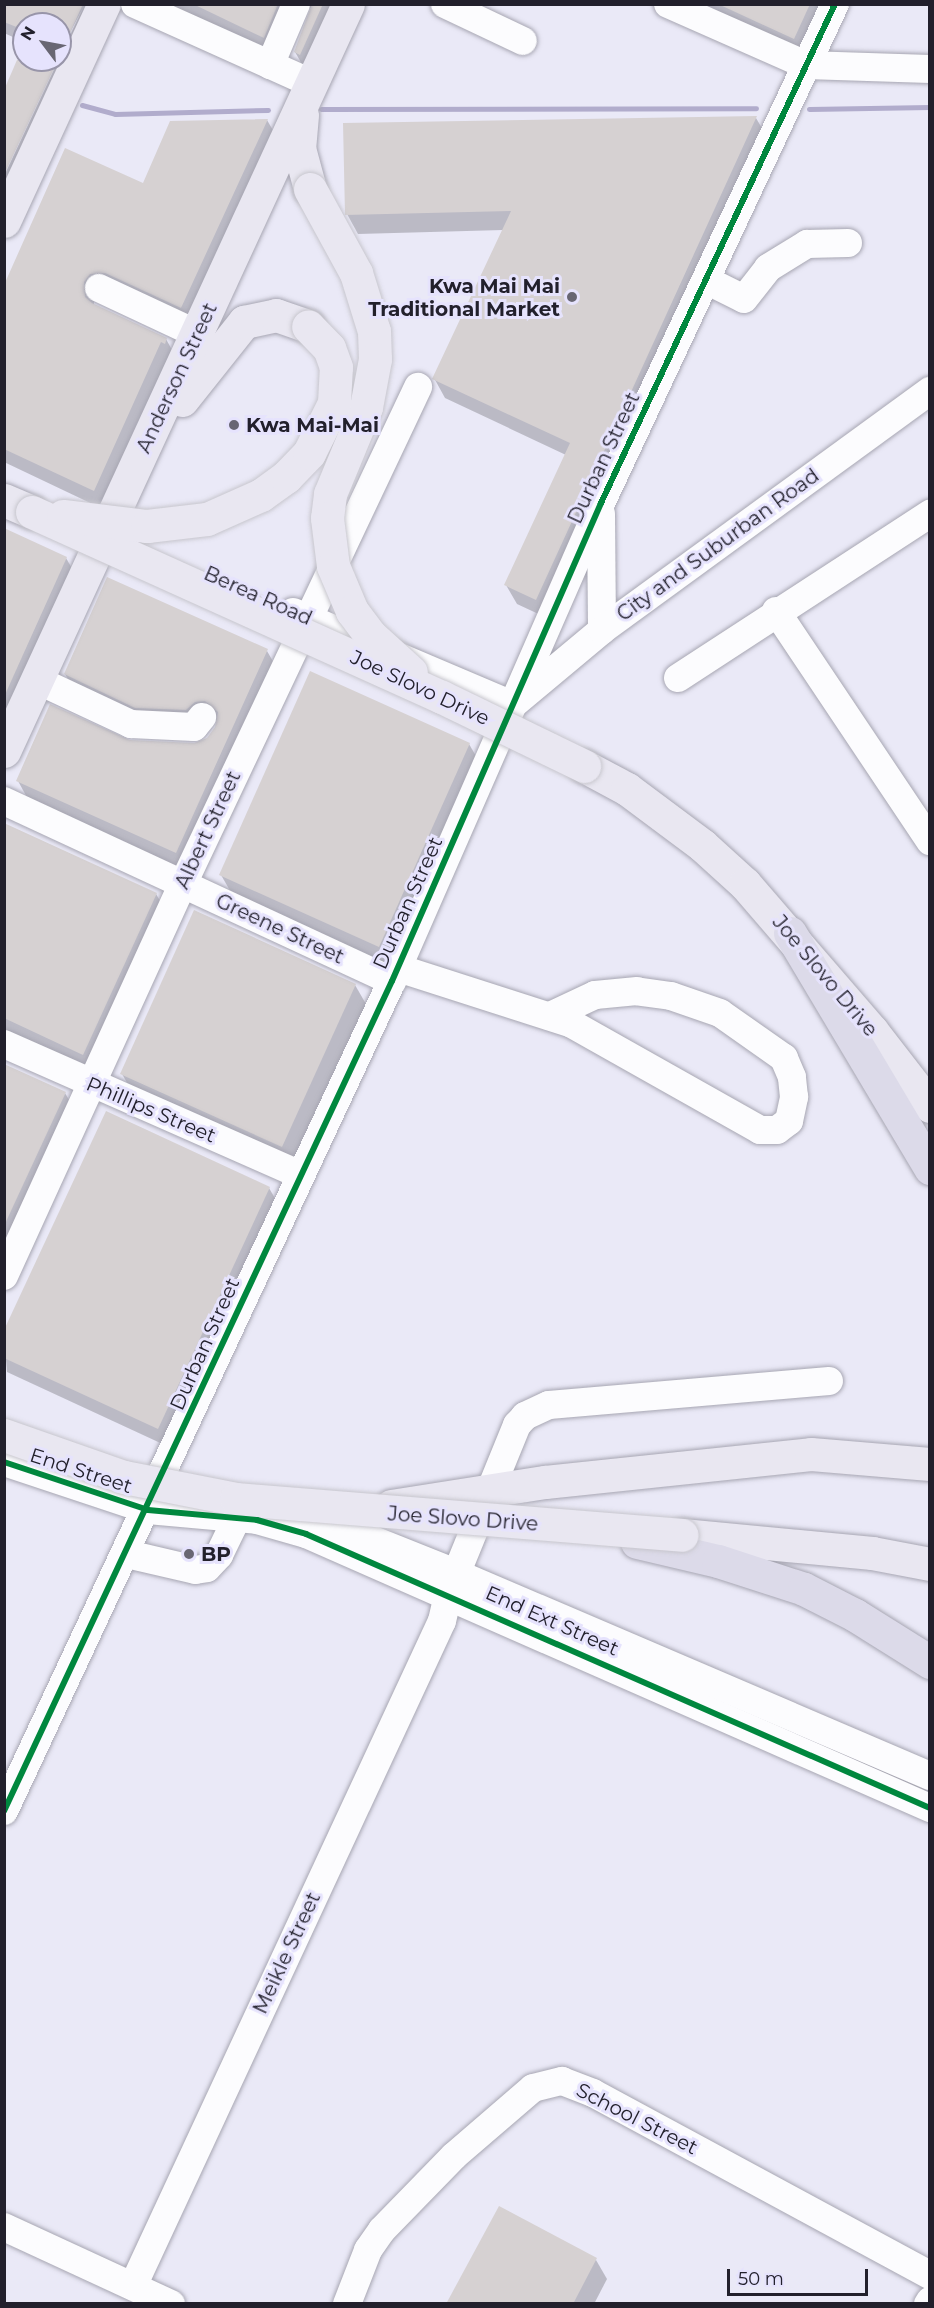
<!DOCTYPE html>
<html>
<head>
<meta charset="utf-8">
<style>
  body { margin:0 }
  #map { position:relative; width:934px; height:2308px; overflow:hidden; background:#eae9f7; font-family:Montserrat,sans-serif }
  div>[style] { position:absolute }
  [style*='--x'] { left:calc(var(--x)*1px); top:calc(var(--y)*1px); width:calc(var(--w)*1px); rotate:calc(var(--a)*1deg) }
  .shadow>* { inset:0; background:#0003 }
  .stream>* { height:5px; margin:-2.5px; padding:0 2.5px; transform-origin:2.5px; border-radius:2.5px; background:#b1accc }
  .building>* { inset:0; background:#d6d1d2 }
  .roads { filter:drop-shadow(0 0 2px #a7a6b2) drop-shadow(0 0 2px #a7a6b2) }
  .minor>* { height:28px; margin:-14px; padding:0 14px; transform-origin:14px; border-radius:14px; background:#fcfcfe }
  .major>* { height:33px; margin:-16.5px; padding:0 16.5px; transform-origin:16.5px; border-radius:16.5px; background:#e9e7f1 }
  .highway>* { height:33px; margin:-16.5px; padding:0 16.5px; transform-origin:16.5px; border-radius:16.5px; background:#dcdae9 }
  .bridges { filter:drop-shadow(0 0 2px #c7c6cd) drop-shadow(0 0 2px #c7c6cd) }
  .major-bridge>* { height:33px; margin:-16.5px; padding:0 16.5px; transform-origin:16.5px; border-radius:16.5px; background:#e9e7f1 }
  .cycleway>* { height:6px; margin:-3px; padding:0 3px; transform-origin:3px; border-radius:3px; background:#00873e }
  .dots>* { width:16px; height:16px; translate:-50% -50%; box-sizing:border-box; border:3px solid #e6e3fd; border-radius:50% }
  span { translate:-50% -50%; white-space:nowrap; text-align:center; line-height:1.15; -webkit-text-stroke:6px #e6e3fd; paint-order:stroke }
  .poi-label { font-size:20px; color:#22202c; font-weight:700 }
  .right { translate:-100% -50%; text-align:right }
  .left { translate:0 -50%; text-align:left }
  .street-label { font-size:20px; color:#22202c }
  .frame { position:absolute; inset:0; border:6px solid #22202c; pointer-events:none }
  .north { position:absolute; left:12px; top:12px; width:60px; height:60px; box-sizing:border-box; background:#e6e3fd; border:2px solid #9895a9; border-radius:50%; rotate:302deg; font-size:16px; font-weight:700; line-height:24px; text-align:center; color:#22202c }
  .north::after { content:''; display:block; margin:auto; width:21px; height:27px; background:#686673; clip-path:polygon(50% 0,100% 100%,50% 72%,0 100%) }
  .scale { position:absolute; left:727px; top:2269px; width:141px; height:27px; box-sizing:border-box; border:3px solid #22202c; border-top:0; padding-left:8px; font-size:18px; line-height:21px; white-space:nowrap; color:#22202c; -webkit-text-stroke:4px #e6e3fd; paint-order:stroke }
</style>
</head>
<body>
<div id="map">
  <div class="shadow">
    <i style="clip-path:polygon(4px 4px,88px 4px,4px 190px,4px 176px,83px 8px,60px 51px,60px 24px,24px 24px,24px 42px,4px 33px)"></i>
    <i style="clip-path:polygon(165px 4px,342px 4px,306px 71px,295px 52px,312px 8px,296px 10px,275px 56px)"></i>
    <i style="clip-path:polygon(689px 4px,829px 4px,805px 57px)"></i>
    <i style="clip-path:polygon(24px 49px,24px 60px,56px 60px,4px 94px)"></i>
    <i style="clip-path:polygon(756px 118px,767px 137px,547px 618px,517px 604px,506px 585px,566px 455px,445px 398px,434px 378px,503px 230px,358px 234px,347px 214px,345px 125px)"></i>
    <i style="clip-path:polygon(267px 120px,278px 139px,192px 327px,94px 301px,94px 306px,166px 339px,177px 359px,105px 510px,4px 462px,4px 285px,143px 185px)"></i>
    <i style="clip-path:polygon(4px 530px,66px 558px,77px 577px,4px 740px)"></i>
    <i style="clip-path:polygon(267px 651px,278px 670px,187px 872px,29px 801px,18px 781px,130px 742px,194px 745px,207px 739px,217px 727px,218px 720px,207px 721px,198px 729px,76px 693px,65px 674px)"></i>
    <i style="clip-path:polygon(469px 744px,480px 763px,390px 965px,232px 894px,221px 875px)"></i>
    <i style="clip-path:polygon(4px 824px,156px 894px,168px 914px,94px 1073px,4px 1032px)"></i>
    <i style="clip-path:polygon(355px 985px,366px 1004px,293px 1165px,133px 1093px,122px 1074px)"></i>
    <i style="clip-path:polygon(4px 1065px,65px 1093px,76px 1112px,4px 1268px)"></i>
    <i style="clip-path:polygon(269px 1188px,280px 1207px,169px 1447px,7px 1372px,4px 1334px)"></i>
    <i style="clip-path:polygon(596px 2260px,607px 2279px,594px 2304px,450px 2304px)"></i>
  </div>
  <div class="stream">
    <i style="--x:82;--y:105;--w:34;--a:15"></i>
    <i style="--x:115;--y:114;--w:153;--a:-1.5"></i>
    <i style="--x:321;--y:109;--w:435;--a:-0.1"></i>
    <i style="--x:809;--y:109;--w:121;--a:-0.9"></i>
  </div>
  <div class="building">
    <i style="clip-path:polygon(4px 4px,83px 4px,60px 55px,60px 24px,24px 24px,24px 30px,4px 22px)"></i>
    <i style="clip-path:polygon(193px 4px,278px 4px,264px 38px)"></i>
    <i style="clip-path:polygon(312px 4px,323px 4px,300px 55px,294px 52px)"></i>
    <i style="clip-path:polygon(718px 4px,810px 4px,794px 39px)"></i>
    <i style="clip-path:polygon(17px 60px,58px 60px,4px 175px,4px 90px)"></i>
    <i style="clip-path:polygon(757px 116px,536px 600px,504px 585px,570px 443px,432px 379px,511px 211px,345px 215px,343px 123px)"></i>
    <i style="clip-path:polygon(268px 119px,181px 308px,105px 273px,90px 274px,84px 282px,85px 297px,92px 303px,167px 338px,165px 344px,161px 342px,94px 491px,4px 449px,4px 285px,65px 148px,143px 183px,170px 121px)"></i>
    <i style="clip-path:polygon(4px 528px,67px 557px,4px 697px)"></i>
    <i style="clip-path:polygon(107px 577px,268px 649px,176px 853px,16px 781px,50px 704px,130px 740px,194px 743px,207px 738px,215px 727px,218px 712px,205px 701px,195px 702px,186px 710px,135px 708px,64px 674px)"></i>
    <i style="clip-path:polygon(310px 671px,470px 743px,379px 947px,219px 875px)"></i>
    <i style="clip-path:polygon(4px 823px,157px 893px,83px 1055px,4px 1018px)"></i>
    <i style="clip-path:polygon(194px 910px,356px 984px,282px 1147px,120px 1074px)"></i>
    <i style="clip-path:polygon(4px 1064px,66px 1092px,4px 1226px)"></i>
    <i style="clip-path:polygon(106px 1111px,270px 1187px,158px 1429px,4px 1358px,4px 1330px)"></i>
    <i style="clip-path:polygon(499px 2206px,597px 2258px,573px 2304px,446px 2304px)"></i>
  </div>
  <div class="roads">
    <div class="minor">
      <i style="--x:135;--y:4;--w:193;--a:24.2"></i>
      <i style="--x:445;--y:4;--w:86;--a:25.4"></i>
      <i style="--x:668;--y:4;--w:151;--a:23.8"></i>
      <i style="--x:806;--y:65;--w:124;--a:1.8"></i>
      <i style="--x:270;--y:65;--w:66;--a:-66.9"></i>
      <i style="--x:706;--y:280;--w:42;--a:26.6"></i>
      <i style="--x:744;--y:299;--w:39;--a:-52"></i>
      <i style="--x:768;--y:268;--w:46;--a:-31.6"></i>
      <i style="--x:807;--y:244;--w:41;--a:-1.4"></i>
      <i style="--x:99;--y:288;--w:108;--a:25.1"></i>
      <i style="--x:601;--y:514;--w:116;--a:89.5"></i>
      <i style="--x:776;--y:611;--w:277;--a:56.2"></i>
      <i style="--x:293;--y:612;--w:238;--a:23"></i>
      <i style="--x:678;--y:678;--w:301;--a:-33.1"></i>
      <i style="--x:37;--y:680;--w:104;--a:25.1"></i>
      <i style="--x:131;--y:724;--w:63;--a:2.7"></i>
      <i style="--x:194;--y:727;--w:13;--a:-51"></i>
      <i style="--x:516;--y:702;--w:112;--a:-39.9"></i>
      <i style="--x:602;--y:630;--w:406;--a:-36.1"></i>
      <i style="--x:4;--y:801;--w:428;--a:24.9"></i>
      <i style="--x:398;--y:968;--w:183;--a:17.8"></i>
      <i style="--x:572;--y:1024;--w:216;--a:29.4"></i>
      <i style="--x:760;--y:1130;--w:17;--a:0"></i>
      <i style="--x:777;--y:1130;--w:15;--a:-37"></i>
      <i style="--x:789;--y:1121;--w:25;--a:-78"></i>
      <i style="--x:794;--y:1097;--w:20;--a:-96"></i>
      <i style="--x:792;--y:1077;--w:21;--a:-113"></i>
      <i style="--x:784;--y:1058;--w:78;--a:-144.9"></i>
      <i style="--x:720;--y:1013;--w:52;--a:-160.9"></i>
      <i style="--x:671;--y:996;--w:34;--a:-172"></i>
      <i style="--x:637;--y:991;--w:42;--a:174.6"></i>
      <i style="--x:595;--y:995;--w:50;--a:155"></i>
      <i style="--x:4;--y:1044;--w:322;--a:23.8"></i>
      <i style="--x:4;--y:1276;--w:431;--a:-65.5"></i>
      <i style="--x:183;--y:884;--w:550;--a:-64.69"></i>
      <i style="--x:4;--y:1462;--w:152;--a:18.4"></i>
      <i style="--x:148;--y:1510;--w:109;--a:5.2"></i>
      <i style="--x:257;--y:1520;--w:51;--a:15.9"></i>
      <i style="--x:306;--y:1534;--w:682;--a:23.71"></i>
      <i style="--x:318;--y:1518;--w:151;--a:21.8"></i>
      <i style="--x:458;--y:1574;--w:513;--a:23.17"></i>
      <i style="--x:127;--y:1554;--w:70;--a:13.2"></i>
      <i style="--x:195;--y:1570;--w:12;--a:-9"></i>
      <i style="--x:207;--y:1568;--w:18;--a:-47"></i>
      <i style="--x:219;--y:1555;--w:41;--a:-64.1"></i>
      <i style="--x:4;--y:1811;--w:916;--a:-64.95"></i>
      <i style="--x:392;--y:981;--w:522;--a:-66.38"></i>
      <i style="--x:601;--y:503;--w:551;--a:-64.88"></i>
      <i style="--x:4;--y:2227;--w:184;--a:24.8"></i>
      <i style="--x:133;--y:2286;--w:733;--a:-65.08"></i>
      <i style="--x:442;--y:1621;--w:28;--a:-77"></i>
      <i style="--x:448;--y:1594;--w:183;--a:-67.8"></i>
      <i style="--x:517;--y:1425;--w:12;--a:-48"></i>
      <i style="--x:525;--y:1416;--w:26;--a:-25"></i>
      <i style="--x:549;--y:1405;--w:281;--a:-4.9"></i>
      <i style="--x:347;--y:2304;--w:58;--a:-68.7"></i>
      <i style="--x:368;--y:2250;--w:24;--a:-55"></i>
      <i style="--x:382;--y:2230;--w:103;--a:-45.8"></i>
      <i style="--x:454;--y:2156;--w:104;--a:-40.7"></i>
      <i style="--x:533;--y:2088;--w:30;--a:-14"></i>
      <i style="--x:562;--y:2081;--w:33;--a:21"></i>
      <i style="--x:593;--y:2093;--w:383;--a:28.4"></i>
      <i style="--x:928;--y:2304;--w:4;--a:-56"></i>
    </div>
    <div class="major">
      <i style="--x:302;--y:115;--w:33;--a:95"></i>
      <i style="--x:299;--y:148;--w:42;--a:75"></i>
      <i style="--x:4;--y:221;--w:239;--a:-65.3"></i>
      <i style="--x:182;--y:400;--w:100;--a:-51.5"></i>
      <i style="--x:244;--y:322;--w:33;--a:-12"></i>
      <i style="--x:276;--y:315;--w:34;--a:19"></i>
      <i style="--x:4;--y:500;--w:30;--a:23"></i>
      <i style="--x:4;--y:751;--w:822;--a:-65.27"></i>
      <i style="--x:584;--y:766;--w:49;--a:28.1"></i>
      <i style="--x:627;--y:789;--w:94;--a:36.7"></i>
      <i style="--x:702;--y:845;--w:58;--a:42.2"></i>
      <i style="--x:745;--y:884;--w:194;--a:49.2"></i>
      <i style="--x:872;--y:1031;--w:95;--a:52.3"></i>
      <i style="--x:391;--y:1506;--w:156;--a:-8.9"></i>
      <i style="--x:545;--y:1482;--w:267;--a:-6"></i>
      <i style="--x:811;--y:1454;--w:119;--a:4.8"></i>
      <i style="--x:682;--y:1535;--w:191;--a:5.4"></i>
      <i style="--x:872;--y:1553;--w:59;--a:10.7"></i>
    </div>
    <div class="highway">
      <i style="--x:790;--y:933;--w:274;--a:59.2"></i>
      <i style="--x:637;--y:1542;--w:83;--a:13.2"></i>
      <i style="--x:718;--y:1561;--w:90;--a:18"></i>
      <i style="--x:804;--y:1589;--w:57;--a:27"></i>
      <i style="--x:855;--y:1615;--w:89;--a:32.1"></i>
    </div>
  </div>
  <div class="bridges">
    <div class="major-bridge">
      <i style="--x:310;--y:189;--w:96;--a:61.3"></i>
      <i style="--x:356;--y:273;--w:61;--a:72.8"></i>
      <i style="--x:374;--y:331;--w:28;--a:88"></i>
      <i style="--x:375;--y:359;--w:49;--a:100.6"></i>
      <i style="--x:366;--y:407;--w:94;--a:112.5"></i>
      <i style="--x:330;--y:494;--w:24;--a:97"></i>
      <i style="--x:327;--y:518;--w:48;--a:82.9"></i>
      <i style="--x:333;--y:566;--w:49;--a:67.1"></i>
      <i style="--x:352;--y:611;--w:30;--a:53"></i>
      <i style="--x:370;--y:635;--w:55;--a:42.1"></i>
      <i style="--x:32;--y:512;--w:450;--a:24.3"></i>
      <i style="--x:442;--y:697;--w:158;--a:25.9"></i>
      <i style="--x:63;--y:516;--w:85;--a:6.8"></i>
      <i style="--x:147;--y:526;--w:60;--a:-6.7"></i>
      <i style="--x:207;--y:519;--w:59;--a:-24"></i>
      <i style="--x:261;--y:495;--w:31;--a:-36"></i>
      <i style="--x:286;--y:477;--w:33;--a:-46"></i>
      <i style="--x:309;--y:453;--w:56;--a:-63.4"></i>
      <i style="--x:334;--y:403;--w:36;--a:-87"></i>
      <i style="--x:336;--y:367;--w:20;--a:-110"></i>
      <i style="--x:329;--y:348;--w:30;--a:-134"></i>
      <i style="--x:4;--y:1435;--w:127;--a:19.3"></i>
      <i style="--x:124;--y:1477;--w:114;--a:11.1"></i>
      <i style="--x:236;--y:1499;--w:447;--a:4.6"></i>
    </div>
  </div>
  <div class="cycleway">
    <i style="--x:4;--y:1462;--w:152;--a:18.4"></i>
    <i style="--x:148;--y:1510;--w:109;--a:5.2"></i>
    <i style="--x:257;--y:1520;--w:51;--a:15.9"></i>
    <i style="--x:306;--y:1534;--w:682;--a:23.71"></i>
    <i style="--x:4;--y:1811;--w:916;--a:-64.95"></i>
    <i style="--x:392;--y:981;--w:522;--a:-66.38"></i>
    <i style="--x:601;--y:503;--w:551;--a:-64.88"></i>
  </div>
  <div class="dots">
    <i style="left:572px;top:297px;background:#686673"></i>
    <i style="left:234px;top:425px;background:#686673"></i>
    <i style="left:189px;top:1554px;background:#686673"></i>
  </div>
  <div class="poi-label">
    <span class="right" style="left:560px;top:298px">Kwa Mai Mai<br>Traditional Market</span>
    <span class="left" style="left:246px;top:425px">Kwa Mai-Mai</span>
    <span class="left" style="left:201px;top:1554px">BP</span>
  </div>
  <div class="street-label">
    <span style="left:177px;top:378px;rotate:-65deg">Anderson Street</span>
    <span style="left:604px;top:458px;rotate:-65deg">Durban Street</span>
    <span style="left:718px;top:545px;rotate:-36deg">City and Suburban Road</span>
    <span style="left:258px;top:596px;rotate:24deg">Berea Road</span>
    <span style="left:420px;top:688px;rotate:25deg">Joe Slovo Drive</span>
    <span style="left:208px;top:830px;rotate:-65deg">Albert Street</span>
    <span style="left:408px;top:903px;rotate:-66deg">Durban Street</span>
    <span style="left:280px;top:929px;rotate:25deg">Greene Street</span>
    <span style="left:825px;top:976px;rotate:50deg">Joe Slovo Drive</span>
    <span style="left:151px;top:1110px;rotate:23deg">Phillips Street</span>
    <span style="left:205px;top:1344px;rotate:-66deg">Durban Street</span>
    <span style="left:81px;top:1471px;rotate:18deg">End Street</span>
    <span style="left:463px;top:1519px;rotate:4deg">Joe Slovo Drive</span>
    <span style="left:552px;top:1621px;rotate:24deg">End Ext Street</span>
    <span style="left:287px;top:1953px;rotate:-65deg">Meikle Street</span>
    <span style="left:637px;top:2119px;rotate:27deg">School Street</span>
  </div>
  <div class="frame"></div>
  <div class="north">N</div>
  <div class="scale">50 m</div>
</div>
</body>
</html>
